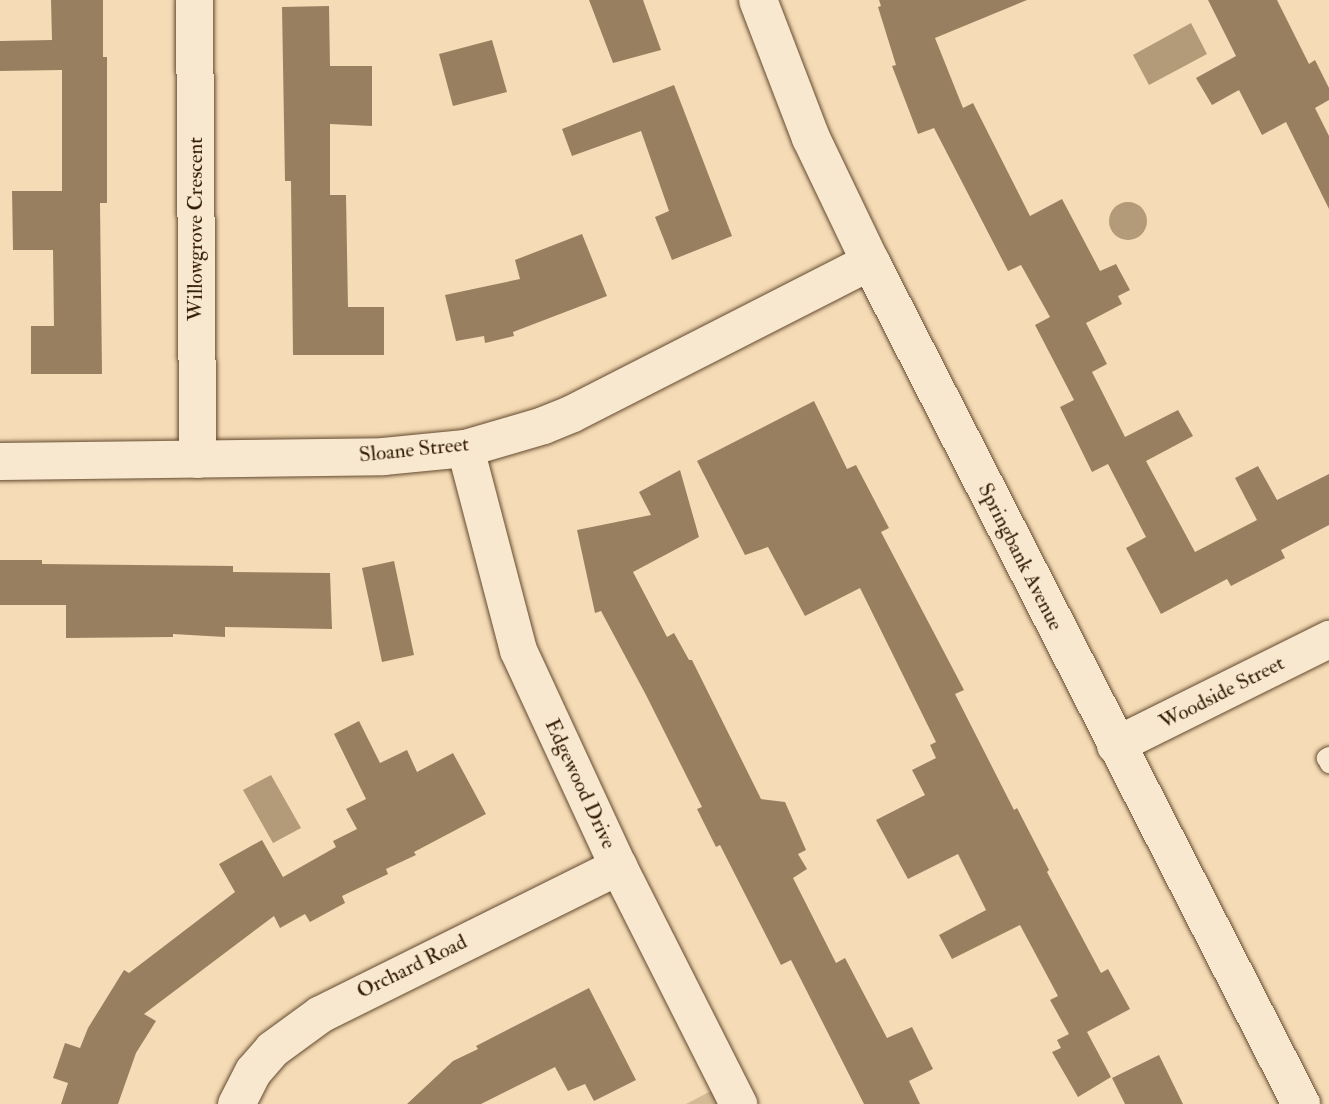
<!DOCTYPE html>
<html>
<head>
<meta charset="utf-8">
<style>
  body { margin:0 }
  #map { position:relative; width:1329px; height:1104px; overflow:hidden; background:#f5dcb6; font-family:"IM FELL Double Pica",serif }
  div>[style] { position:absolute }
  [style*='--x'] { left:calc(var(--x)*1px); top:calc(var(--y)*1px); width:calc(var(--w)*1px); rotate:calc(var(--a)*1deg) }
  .green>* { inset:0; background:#d4bb97 }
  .water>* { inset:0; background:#b39a79 }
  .round { border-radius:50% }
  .building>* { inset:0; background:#987f60 }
  .roads { filter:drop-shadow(0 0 2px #644a2f) drop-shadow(0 0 2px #644a2f) }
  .service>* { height:18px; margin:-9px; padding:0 9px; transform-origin:9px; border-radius:9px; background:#f8e8d0 }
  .minor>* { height:37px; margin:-18.5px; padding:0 18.5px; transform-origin:18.5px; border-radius:18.5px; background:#f8e8d0 }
  .secondary>* { height:38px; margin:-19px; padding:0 19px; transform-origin:19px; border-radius:19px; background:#f8e8d0 }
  span { translate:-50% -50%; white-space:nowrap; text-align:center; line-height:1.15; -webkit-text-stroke:5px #f8e8d0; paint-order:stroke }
  .street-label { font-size:21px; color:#331a02 }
</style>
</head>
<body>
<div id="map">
  <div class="green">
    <i style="clip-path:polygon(711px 1091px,717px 1104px,686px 1104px)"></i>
  </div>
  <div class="water">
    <i style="clip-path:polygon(1191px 23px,1207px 54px,1149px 85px,1133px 55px)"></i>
    <i class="round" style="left:1109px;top:202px;width:38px;height:38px"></i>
    <i style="clip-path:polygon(271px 775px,301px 828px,273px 843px,243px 790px)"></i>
  </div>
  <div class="building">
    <i style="clip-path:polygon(51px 0,103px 0,103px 57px,107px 57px,107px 203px,100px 203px,102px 374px,31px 374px,31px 326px,54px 326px,53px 250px,13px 250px,12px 191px,62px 191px,62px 70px,0 71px,0 41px,52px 40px)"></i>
    <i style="clip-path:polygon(589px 0,643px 0,661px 50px,613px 63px)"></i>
    <i style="clip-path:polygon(879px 0,1027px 0,935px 38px,963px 108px,973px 103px,1030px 216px,1062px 199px,1100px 271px,1116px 264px,1130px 290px,1118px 296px,1122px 304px,1086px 323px,1107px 364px,1092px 372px,1125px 437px,1178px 410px,1193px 436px,1146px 461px,1195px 552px,1257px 520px,1235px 478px,1258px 466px,1277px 500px,1329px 474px,1329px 525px,1281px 550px,1285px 558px,1231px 586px,1227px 579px,1161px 614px,1126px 548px,1146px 537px,1108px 464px,1092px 472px,1060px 407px,1074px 400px,1035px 325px,1050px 317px,1021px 265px,1008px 271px,934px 128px,918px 134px,892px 66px,896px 65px,878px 7px,881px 6px)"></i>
    <i style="clip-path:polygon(1208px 0,1277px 0,1309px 64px,1315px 60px,1329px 88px,1329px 100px,1315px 108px,1329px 136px,1329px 209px,1286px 122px,1262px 135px,1239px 90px,1212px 105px,1196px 78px,1236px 56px)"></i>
    <i style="clip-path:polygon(329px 6px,330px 66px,372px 66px,372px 126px,330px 124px,330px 195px,346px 195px,348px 307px,384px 307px,384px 355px,293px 355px,291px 181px,285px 181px,282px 7px)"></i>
    <i style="clip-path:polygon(492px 40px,507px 92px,453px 106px,439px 54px)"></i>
    <i style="clip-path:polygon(674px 85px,732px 236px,672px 260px,655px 217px,669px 211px,641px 131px,572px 156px,562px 129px)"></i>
    <i style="clip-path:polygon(582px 234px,607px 296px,513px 332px,514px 336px,485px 343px,484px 336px,456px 341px,445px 295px,520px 279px,515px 260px)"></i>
    <i style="clip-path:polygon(814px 401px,847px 469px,856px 465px,889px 528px,881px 532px,964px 690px,955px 694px,1014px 810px,1017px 808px,1049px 870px,1047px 872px,1101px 973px,1108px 969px,1130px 1009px,1087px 1032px,1111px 1077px,1078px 1097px,1052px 1052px,1061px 1048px,1057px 1040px,1069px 1034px,1050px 1000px,1058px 996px,1020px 925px,952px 959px,939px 935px,986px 910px,958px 854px,908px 879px,876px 820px,925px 795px,912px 770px,936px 758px,930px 745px,936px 742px,860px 588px,805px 616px,768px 547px,745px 555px,697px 461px)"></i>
    <i style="clip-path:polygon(680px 470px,699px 537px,633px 572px,667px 637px,674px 633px,689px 660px,692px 660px,761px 799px,785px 802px,806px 850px,798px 854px,807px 869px,793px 878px,836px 963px,845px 958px,887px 1038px,912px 1027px,933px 1069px,909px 1081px,920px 1104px,864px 1104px,791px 960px,781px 965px,720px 845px,716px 847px,697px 809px,702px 807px,646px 695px,601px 611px,595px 613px,577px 530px,651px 515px,639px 492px)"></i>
    <i style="clip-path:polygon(0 560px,42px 560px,42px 564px,233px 566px,233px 572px,330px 573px,332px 629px,225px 627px,225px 637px,173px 634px,173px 637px,66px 638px,66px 605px,0 605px)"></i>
    <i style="clip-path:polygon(394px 561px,414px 655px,382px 662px,362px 568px)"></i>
    <i style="clip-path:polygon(359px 721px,380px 763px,407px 750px,417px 772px,453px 753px,486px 814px,414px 852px,416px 855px,386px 869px,388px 874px,342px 896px,345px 903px,310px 922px,305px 914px,280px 928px,274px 916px,144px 1014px,156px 1021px,136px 1053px,118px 1104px,61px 1104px,68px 1083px,53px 1078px,65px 1043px,80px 1048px,88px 1028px,124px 970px,129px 973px,235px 892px,219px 864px,262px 840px,283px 877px,336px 847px,333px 841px,357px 829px,346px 809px,366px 799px,334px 734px)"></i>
    <i style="clip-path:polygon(589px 988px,636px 1080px,594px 1101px,585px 1084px,568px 1091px,555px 1067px,481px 1104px,407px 1104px,453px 1061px,478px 1049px,476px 1046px)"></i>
    <i style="clip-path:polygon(1159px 1055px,1183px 1104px,1125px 1104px,1112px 1078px)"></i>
  </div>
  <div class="roads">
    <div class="service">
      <i style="--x:1329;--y:756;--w:4;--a:146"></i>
      <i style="--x:1326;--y:758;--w:7;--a:63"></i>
    </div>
    <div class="minor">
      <i style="--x:194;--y:0;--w:459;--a:89.6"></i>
      <i style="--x:465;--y:448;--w:209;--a:75.3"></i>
      <i style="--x:518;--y:650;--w:238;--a:65.2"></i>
      <i style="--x:618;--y:866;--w:267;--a:63.2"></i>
      <i style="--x:0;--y:461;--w:383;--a:-0.7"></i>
      <i style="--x:383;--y:456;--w:82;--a:-5.6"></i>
      <i style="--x:465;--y:448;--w:81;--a:-16.4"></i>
      <i style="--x:543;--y:425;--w:31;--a:-22"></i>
      <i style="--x:572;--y:413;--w:335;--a:-27"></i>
      <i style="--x:1115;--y:745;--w:239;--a:-26.4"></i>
      <i style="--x:236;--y:1104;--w:37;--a:-63"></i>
      <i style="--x:253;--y:1071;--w:29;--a:-49"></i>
      <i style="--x:272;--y:1049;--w:59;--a:-36.1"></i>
      <i style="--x:320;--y:1014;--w:333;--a:-26.4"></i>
    </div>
    <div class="secondary">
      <i style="--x:758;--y:0;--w:148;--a:69"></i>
      <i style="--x:811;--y:138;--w:136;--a:64.4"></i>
      <i style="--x:870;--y:261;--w:947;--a:62.92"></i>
    </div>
  </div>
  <div class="street-label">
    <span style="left:196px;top:229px;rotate:-90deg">Willowgrove Crescent</span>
    <span style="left:414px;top:450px;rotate:-6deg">Sloane Street</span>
    <span style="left:1020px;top:557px;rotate:63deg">Springbank Avenue</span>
    <span style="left:1222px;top:693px;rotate:-27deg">Woodside Street</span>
    <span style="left:580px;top:784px;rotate:65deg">Edgewood Drive</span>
    <span style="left:412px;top:967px;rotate:-26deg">Orchard Road</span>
  </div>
</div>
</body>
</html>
